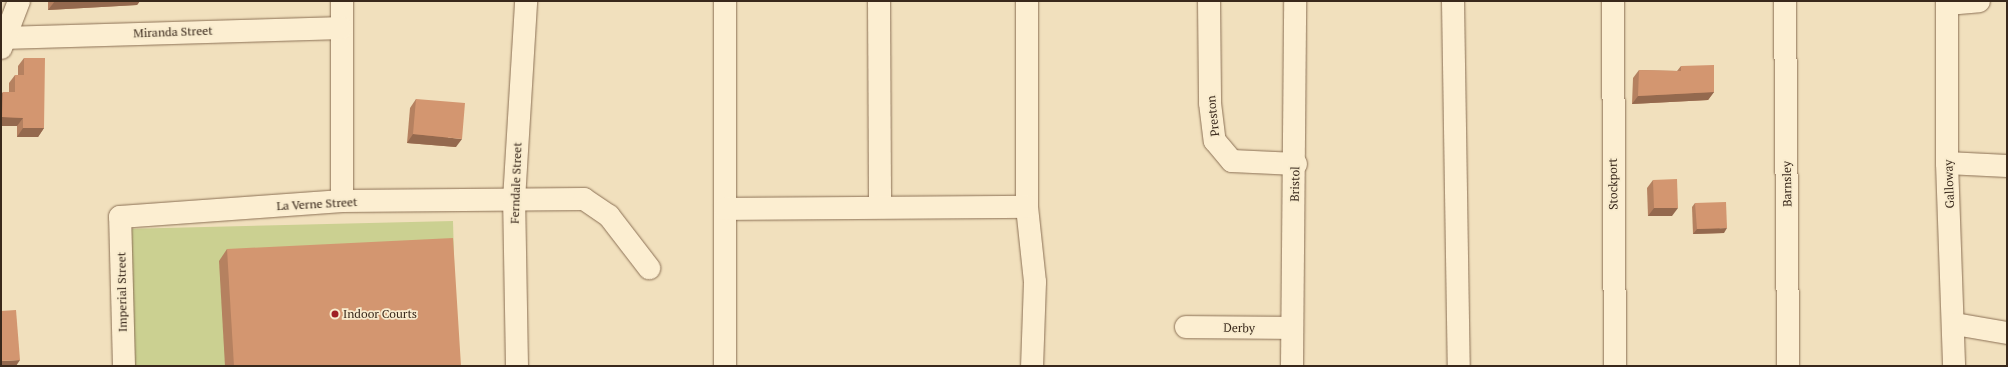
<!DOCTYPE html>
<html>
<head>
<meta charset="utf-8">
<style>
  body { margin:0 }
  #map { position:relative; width:2008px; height:367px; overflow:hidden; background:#f1e0bd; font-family:"PT Serif",serif }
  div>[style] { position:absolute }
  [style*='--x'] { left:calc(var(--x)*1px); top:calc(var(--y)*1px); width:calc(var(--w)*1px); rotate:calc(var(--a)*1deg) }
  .green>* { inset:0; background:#cbd091 }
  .roads { filter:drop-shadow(0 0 1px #8b7055) drop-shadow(0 0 1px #8b7055) }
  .street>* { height:22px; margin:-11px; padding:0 11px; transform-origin:11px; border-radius:11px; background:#fceed1 }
  .wall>* { inset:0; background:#b58160 }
  .shaded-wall>* { inset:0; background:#94694e }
  .building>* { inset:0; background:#d39670 }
  .dots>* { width:11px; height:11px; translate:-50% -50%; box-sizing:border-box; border:2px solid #f8ebcd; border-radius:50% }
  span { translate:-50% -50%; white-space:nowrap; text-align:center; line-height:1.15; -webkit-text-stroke:3.5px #f8ebcd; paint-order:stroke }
  .street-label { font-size:12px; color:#39281b }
  .poi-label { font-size:12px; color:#39281b }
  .left { translate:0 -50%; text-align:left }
  .frame { position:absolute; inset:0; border:2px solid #39281b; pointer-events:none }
</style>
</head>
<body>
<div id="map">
  <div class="green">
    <i style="clip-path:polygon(453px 221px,457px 366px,127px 366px,123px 229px)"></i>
  </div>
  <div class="roads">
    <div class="street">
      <i style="--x:342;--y:1;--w:200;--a:90"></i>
      <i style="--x:725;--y:1;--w:365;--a:90"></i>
      <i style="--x:879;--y:1;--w:205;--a:89.7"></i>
      <i style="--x:1027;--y:1;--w:206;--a:90"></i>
      <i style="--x:1027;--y:207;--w:75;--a:83.9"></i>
      <i style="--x:1035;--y:282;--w:84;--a:92"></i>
      <i style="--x:1209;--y:1;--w:102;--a:89.4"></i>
      <i style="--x:1210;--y:103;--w:38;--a:83"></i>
      <i style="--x:1215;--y:141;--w:26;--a:50"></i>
      <i style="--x:1232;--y:161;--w:64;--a:2.7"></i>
      <i style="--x:1453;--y:1;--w:365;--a:89.1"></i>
      <i style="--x:1613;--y:1;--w:365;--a:89.7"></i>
      <i style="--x:1785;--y:1;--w:365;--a:89.5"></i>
      <i style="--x:1947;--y:1;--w:162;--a:90"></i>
      <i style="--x:1947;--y:163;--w:203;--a:88"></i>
      <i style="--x:1947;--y:4;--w:32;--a:-5"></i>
      <i style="--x:5;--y:38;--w:336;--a:-1.7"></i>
      <i style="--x:1;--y:48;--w:50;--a:-69"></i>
      <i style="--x:1947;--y:163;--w:60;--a:2.9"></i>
      <i style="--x:725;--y:209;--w:302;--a:-0.4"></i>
      <i style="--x:1955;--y:324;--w:53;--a:9.8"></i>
      <i style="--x:1186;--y:327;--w:106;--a:0.5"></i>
      <i style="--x:124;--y:366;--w:149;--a:-91.5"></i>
      <i style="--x:120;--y:217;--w:223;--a:-4.1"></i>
      <i style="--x:342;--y:201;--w:242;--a:-0.5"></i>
      <i style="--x:584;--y:199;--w:30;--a:34"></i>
      <i style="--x:609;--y:216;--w:66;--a:52.4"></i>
      <i style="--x:517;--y:366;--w:166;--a:-91"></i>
      <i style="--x:514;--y:200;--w:199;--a:-86.5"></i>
      <i style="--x:1292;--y:366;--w:365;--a:-89.5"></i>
    </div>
  </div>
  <div class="wall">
    <i style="clip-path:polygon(48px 1px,140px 1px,137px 5px,48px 10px)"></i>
    <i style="clip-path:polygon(24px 58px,44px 128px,38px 137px,17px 137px,17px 126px,1px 126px,1px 94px,3px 92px,9px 92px,9px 83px,15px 75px,18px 75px,18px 66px)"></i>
    <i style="clip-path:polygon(1681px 66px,1714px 92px,1708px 100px,1632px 104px,1633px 78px,1639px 70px,1677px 71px)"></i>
    <i style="clip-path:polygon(416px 99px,456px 147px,407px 143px,410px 108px)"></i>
    <i style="clip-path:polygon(1653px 180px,1672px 216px,1648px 216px,1647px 188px)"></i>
    <i style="clip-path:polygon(1695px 203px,1724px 233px,1693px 234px,1692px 207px)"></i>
    <i style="clip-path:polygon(227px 249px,461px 366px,225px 366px,219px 261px)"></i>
  </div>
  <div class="shaded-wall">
    <i style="clip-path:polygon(55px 1px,140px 1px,137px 5px,48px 10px)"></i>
    <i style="clip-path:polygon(1714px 92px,1708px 100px,1632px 104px,1638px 96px)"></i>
    <i style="clip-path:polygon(2px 117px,23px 118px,17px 126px,1px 126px,1px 119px)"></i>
    <i style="clip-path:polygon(23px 128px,44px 128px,38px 137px,17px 137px)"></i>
    <i style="clip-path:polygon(413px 134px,462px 139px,456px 147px,407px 143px)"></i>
    <i style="clip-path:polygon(1654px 208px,1678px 208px,1672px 216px,1648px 216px)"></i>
    <i style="clip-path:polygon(1727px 228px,1724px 233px,1693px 234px,1697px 229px)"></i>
    <i style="clip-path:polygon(20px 360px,16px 366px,1px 366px,1px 361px)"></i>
  </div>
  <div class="building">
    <i style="clip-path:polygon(24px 58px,45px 58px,44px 128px,23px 128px,23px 118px,2px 117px,3px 92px,15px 92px,15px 75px,24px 75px)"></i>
    <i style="clip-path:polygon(1714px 65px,1714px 92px,1638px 96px,1639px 70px,1681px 71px,1681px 66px)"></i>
    <i style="clip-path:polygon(416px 99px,465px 103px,462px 139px,413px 134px)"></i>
    <i style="clip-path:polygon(1677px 179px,1678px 208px,1654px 208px,1653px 180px)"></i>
    <i style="clip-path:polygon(1726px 202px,1727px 228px,1697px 229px,1695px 203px)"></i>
    <i style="clip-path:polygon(453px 238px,461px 366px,234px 366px,227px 249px)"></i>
    <i style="clip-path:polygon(16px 310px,20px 360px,1px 361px,1px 311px)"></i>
  </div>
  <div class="dots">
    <i style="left:335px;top:314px;background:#9f2025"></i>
  </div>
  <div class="street-label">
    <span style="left:173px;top:32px;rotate:-2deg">Miranda Street</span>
    <span style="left:1213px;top:116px;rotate:-96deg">Preston</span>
    <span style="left:516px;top:183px;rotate:-88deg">Ferndale Street</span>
    <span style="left:1295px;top:184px;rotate:-89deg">Bristol</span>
    <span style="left:1613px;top:184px;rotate:-91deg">Stockport</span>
    <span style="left:1787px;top:184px;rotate:-91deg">Barnsley</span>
    <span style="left:1949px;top:184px;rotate:-92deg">Galloway</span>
    <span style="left:317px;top:204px;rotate:-3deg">La Verne Street</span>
    <span style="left:122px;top:292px;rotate:-91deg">Imperial Street</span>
    <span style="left:1239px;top:328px;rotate:1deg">Derby</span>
  </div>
  <div class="poi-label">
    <span class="left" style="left:343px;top:314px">Indoor Courts</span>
  </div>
  <div class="frame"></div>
</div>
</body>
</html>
